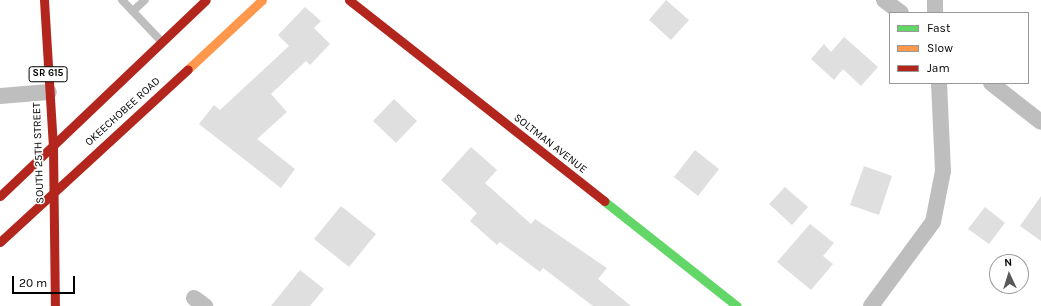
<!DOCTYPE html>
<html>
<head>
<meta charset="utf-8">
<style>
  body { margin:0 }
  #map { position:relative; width:1041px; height:306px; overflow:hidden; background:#fff; font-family:Karla,sans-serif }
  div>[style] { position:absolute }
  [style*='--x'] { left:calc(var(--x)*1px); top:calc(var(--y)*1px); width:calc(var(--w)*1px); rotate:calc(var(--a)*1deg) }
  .building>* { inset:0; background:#dfdfdf }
  .lane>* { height:8px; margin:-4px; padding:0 4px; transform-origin:4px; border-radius:4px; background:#bebebe }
  .street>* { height:16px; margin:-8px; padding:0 8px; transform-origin:8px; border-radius:8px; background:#bebebe }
  .fast>* { height:9px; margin:-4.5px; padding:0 4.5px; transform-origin:4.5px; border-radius:4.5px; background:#63d668 }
  .slow>* { height:9px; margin:-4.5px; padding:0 4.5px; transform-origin:4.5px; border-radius:4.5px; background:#ff974d }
  .jam>* { height:9px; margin:-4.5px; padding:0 4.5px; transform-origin:4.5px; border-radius:4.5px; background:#b3261e }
  span { translate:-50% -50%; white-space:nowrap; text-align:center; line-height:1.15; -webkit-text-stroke:3px #fff; paint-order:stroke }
  .shield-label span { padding:1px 3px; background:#fff; border:1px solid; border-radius:3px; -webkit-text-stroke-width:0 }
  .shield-label { font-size:10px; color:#000; font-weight:700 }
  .street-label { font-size:11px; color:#000 }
  .legend { position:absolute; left:889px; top:12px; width:140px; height:72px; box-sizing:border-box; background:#fff; border:1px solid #999; margin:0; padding:5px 7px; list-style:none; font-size:12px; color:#000 }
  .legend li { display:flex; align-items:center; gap:8px; height:20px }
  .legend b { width:20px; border:1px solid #999 }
  .north { position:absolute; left:989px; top:254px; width:40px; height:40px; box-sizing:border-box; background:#fff; border:1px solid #999; border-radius:50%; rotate:356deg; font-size:11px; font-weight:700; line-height:16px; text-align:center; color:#000 }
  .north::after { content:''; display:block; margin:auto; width:14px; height:18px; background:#595959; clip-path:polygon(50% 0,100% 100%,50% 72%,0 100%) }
  .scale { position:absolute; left:12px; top:276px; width:63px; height:18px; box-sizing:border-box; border:2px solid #000; border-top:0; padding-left:5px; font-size:12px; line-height:14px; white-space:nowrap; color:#000; -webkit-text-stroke:3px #fff; paint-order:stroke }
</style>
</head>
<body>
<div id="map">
  <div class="building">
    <i style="clip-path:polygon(666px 0,689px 20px,671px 40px,649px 20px)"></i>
    <i style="clip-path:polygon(305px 7px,321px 21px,314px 28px,330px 44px,310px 65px,306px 61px,271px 94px,287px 112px,257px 139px,295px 169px,281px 188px,199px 124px,214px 105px,220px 110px,289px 46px,278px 35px)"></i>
    <i style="clip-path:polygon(844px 37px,878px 67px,861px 86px,843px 69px,834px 80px,811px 59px,824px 44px,831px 52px)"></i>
    <i style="clip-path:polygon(394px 99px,417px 121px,396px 143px,373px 121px)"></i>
    <i style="clip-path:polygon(471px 147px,497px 170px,485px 183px,531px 224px,535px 219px,607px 268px,598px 279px,631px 306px,593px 306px,543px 268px,540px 272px,500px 242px,497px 245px,470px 221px,477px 213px,441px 180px)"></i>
    <i style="clip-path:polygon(695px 150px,719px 169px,698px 196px,674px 177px)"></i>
    <i style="clip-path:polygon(864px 166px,892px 176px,879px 215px,850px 205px)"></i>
    <i style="clip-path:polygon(785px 187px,808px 207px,792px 225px,769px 204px)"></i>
    <i style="clip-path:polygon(1041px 196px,1041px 241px,1020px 226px)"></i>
    <i style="clip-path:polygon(341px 206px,376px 234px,349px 267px,314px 239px)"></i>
    <i style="clip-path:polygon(985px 207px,1005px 223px,989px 244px,968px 229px)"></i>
    <i style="clip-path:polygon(810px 224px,834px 243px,823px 256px,833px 264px,811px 290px,777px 262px)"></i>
    <i style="clip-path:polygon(300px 270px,324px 289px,310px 306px,271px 306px)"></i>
  </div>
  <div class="lane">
    <i style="--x:122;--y:0;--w:58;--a:46.4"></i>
    <i style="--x:133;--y:11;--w:16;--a:-43"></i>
  </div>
  <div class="street">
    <i style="--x:884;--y:0;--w:21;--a:37"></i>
    <i style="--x:935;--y:0;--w:13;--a:90"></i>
    <i style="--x:991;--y:83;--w:63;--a:38"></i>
    <i style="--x:0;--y:96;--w:49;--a:-4.7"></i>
    <i style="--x:194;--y:298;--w:14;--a:36"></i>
    <i style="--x:871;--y:306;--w:104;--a:-53.6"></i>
    <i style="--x:933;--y:222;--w:52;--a:-78.9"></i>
    <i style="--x:943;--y:171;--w:88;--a:-92.6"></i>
  </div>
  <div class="fast">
    <i style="--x:604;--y:201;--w:169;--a:38.3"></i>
  </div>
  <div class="slow">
    <i style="--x:188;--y:69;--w:101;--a:-43"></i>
  </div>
  <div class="jam">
    <i style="--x:44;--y:0;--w:148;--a:86.5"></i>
    <i style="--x:53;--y:148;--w:158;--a:89.3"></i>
    <i style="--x:349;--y:0;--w:325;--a:38.2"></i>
    <i style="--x:0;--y:196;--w:284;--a:-43.6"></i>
    <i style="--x:0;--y:242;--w:255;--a:-42.6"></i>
  </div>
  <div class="shield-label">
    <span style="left:48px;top:74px">SR 615</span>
  </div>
  <div class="street-label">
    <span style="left:123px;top:112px;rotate:-42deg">OKEECHOBEE ROAD</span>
    <span style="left:550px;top:144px;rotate:38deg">SOLTMAN AVENUE</span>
    <span style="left:39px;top:153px;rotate:-92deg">SOUTH 25TH STREET</span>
  </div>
  <ul class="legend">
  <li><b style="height:5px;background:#63d668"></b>Fast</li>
  <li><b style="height:5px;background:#ff974d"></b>Slow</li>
  <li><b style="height:5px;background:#b3261e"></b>Jam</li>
  </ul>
  <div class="north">N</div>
  <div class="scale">20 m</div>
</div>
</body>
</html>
